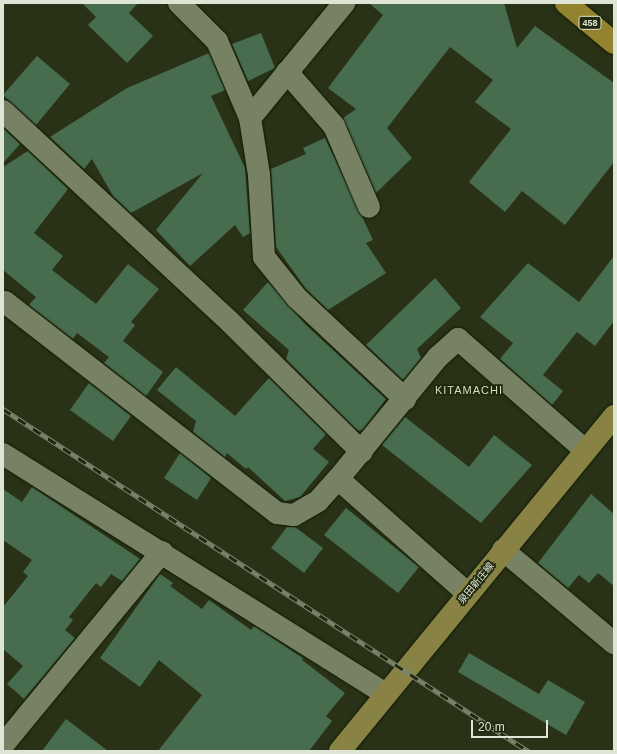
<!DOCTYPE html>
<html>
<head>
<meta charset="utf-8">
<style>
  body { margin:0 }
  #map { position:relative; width:617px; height:754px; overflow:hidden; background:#293217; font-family:Helvetica,"Noto Sans JP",sans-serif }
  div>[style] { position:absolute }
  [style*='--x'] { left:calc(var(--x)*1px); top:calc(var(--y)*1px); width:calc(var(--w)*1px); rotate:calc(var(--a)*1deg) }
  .building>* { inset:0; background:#476d4e }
  .roads { filter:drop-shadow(0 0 1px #121a02) drop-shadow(0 0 1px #121a02) }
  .minor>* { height:22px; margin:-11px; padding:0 11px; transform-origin:11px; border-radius:11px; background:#778264 }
  .major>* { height:22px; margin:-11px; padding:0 11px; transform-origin:11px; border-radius:11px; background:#888344 }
  .highway>* { height:22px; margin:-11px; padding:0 11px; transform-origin:11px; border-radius:11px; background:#94832e }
  .rail>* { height:4.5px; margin-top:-2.25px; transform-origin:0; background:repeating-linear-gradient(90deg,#20280e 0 9px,#7c846e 0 18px); box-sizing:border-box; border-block:1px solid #7c846e }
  span { translate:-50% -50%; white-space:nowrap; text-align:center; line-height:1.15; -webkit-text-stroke:3.5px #20280e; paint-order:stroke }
  .shield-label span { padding:1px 3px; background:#20280e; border:1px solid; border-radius:3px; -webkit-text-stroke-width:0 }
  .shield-label { font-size:9px; color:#dfe5d5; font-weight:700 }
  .street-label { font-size:10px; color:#dfe5d5 }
  .neighbourhood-label { font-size:11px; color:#d3dfbe; letter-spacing:1px }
  .frame { position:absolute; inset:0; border:4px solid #dfe5d5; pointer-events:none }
  .scale { position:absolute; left:471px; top:720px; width:77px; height:18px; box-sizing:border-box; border:2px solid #dfe5d5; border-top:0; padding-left:5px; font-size:12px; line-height:14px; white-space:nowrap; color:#dfe5d5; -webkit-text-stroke:3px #20280e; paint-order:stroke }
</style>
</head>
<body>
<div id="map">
  <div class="building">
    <i style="clip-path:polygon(82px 3px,138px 3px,129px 13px,153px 36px,127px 63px,88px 25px,96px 17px)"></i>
    <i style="clip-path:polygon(369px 3px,504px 3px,517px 48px,535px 26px,614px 83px,614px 162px,565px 225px,522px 191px,505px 212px,469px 182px,511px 129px,475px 102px,493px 80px,450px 47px,387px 128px,412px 158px,376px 193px,343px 118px,356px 109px,328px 88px,383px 15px)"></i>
    <i style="clip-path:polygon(261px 33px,275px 68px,248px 81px,232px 44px)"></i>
    <i style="clip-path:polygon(209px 53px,225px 90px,211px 96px,245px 168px,250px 233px,243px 237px,235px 225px,190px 266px,156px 230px,203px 173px,131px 213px,113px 196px,92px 159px,84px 169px,50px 137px,127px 88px)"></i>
    <i style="clip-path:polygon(37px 56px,70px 84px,36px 125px,3px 95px)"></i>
    <i style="clip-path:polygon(3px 128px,20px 144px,3px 163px)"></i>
    <i style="clip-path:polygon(325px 138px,373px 240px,366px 243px,386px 273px,328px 310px,306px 289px,276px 247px,271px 169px,306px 154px,303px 148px)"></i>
    <i style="clip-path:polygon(28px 151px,68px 189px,34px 233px,63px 256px,52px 270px,96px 304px,128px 264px,159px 289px,131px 322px,135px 325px,123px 341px,163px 372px,146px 396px,104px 363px,109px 357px,77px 333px,73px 339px,29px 305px,36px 297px,3px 270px,3px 167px)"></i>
    <i style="clip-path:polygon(614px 256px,614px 321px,595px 346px,577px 332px,543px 375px,563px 391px,552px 405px,500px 359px,513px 343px,480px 317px,528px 263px,579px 302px)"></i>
    <i style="clip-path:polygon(435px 278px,461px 308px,417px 349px,421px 358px,403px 380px,366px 345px)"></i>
    <i style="clip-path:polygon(268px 282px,305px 324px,386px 399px,363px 429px,359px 431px,353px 426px,286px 359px,289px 350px,243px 310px)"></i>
    <i style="clip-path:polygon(176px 367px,235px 416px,269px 378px,326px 434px,313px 449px,329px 462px,300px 497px,285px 501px,248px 467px,246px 469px,227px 453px,225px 457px,193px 432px,196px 421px,157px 390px)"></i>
    <i style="clip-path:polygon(89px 383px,131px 416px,113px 441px,70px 410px)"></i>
    <i style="clip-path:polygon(405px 417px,469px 467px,494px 435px,532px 465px,481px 523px,382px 445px)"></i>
    <i style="clip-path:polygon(180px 453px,211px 478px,197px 500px,164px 478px)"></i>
    <i style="clip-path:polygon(32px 487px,140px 559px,122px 581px,111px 574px,101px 587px,96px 583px,69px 617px,73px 620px,65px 630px,75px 638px,24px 699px,7px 684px,23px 666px,3px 649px,3px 607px,28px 576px,23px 572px,32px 560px,3px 540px,3px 489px,22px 502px)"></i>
    <i style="clip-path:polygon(591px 494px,614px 514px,614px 586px,598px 573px,589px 583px,579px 575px,568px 588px,538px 563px)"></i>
    <i style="clip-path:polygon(346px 508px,419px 567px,398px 593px,324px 535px)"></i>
    <i style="clip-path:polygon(287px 527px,295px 527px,323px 548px,304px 573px,271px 548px)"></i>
    <i style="clip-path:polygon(160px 574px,173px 583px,170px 586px,202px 609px,209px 600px,251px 630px,254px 626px,303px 658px,302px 660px,345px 693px,326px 716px,332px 721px,309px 751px,158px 751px,202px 695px,159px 660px,140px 687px,100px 658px)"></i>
    <i style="clip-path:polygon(469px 653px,539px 694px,548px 680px,585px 702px,566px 735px,458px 672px)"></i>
    <i style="clip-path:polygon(66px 719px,108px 751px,42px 751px)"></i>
  </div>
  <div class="roads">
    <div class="minor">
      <i style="--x:179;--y:3;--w:54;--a:45"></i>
      <i style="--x:217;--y:41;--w:84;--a:66.8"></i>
      <i style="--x:250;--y:118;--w:58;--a:81"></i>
      <i style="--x:259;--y:175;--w:82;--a:86.5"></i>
      <i style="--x:264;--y:257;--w:53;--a:51.2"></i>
      <i style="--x:297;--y:298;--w:148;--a:43.1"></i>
      <i style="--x:287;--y:72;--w:72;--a:49"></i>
      <i style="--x:334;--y:126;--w:88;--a:66.6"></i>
      <i style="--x:3;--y:111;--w:310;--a:42.9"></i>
      <i style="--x:230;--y:322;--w:185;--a:44.6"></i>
      <i style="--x:250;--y:118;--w:149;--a:-50.7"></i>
      <i style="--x:5;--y:302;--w:344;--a:37.8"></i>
      <i style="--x:277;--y:513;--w:17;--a:7"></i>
      <i style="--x:294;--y:515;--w:28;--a:-30"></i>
      <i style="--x:318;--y:501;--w:30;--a:-48"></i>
      <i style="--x:3;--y:454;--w:451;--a:32.1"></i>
      <i style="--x:503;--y:550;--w:145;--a:40"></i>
      <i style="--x:467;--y:593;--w:172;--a:-138.5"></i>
      <i style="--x:338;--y:479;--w:158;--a:-50.7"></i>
      <i style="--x:438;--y:357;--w:27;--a:-42"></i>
      <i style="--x:458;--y:339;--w:169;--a:41.2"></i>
      <i style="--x:3;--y:745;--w:250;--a:-50.5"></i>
    </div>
    <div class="major">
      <i style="--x:340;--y:751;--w:433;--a:-50.7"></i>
    </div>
    <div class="highway">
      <i style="--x:566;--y:3;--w:62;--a:39.8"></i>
    </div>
  </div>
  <div class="rail">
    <i style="--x:3;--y:409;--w:627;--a:33.08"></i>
  </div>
  <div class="shield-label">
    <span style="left:590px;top:23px">458</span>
  </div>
  <div class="street-label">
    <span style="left:476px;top:583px;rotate:-51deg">泉田新庄線</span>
  </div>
  <div class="neighbourhood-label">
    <span style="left:469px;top:390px">KITAMACHI</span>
  </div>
  <div class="frame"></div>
  <div class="scale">20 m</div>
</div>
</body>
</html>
